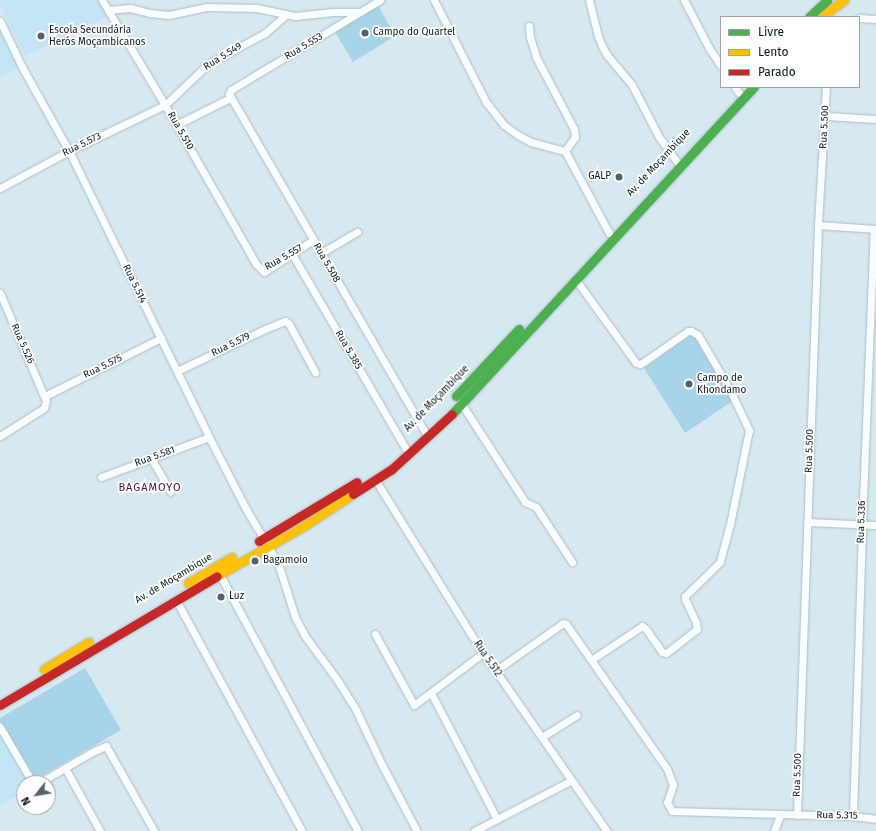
<!DOCTYPE html>
<html>
<head>
<meta charset="utf-8">
<style>
  body { margin:0 }
  #map { position:relative; width:876px; height:831px; overflow:hidden; background:#d6e8f0; font-family:"Fira Sans",sans-serif }
  div>[style] { position:absolute }
  [style*='--x'] { left:calc(var(--x)*1px); top:calc(var(--y)*1px); width:calc(var(--w)*1px); rotate:calc(var(--a)*1deg) }
  .built>* { inset:0; background:#c4e5f6 }
  .green>* { inset:0; background:#a7d4e9 }
  .roads { filter:drop-shadow(0 0 1px #aebdc5) drop-shadow(0 0 1px #aebdc5) }
  .street>* { height:7px; margin:-3.5px; padding:0 3.5px; transform-origin:3.5px; border-radius:3.5px; background:#f9fcfd }
  .fast>* { height:9px; margin:-4.5px; padding:0 4.5px; transform-origin:4.5px; border-radius:4.5px; background:#4caf50 }
  .slow>* { height:9px; margin:-4.5px; padding:0 4.5px; transform-origin:4.5px; border-radius:4.5px; background:#ffc107 }
  .jam>* { height:9px; margin:-4.5px; padding:0 4.5px; transform-origin:4.5px; border-radius:4.5px; background:#c62828 }
  .dots>* { width:11px; height:11px; translate:-50% -50%; box-sizing:border-box; border:2px solid #fff; border-radius:50% }
  span { translate:-50% -50%; white-space:nowrap; text-align:center; line-height:1.15; -webkit-text-stroke:3.5px #fff; paint-order:stroke }
  .poi-label { font-size:10px; color:#0b1920 }
  .left { translate:0 -50%; text-align:left }
  .right { translate:-100% -50%; text-align:right }
  .street-label { font-size:10px; color:#0b1920 }
  .neighbourhood-label { font-size:11px; color:#46194c; letter-spacing:1px }
  .legend { position:absolute; left:720px; top:16px; width:140px; height:72px; box-sizing:border-box; background:#fff; border:1px solid #9da3a6; margin:0; padding:5px 7px; list-style:none; font-size:12px; color:#0b1920 }
  .legend li { display:flex; align-items:center; gap:8px; height:20px }
  .legend b { width:20px; border:1px solid #9da3a6 }
  .north { position:absolute; left:16px; top:775px; width:40px; height:40px; box-sizing:border-box; background:#fff; border:1px solid #9da3a6; border-radius:50%; rotate:239deg; font-size:11px; font-weight:700; line-height:16px; text-align:center; color:#0b1920 }
  .north::after { content:''; display:block; margin:auto; width:14px; height:18px; background:#526169; clip-path:polygon(50% 0,100% 100%,50% 72%,0 100%) }
</style>
</head>
<body>
<div id="map">
  <div class="built">
    <i style="clip-path:polygon(0 0,99px 0,109px 16px,25px 56px,0 6px)"></i>
    <i style="clip-path:polygon(0 22px,22px 67px,0 77px)"></i>
    <i style="clip-path:polygon(0 732px,29px 783px,24px 783px,24px 793px,0 805px)"></i>
  </div>
  <div class="green">
    <i style="clip-path:polygon(378px 5px,395px 36px,353px 62px,334px 30px)"></i>
    <i style="clip-path:polygon(693px 333px,734px 400px,685px 433px,644px 368px)"></i>
    <i style="clip-path:polygon(85px 668px,121px 730px,35px 780px,0 721px,0 718px)"></i>
  </div>
  <div class="roads">
    <div class="street">
      <i style="--x:102;--y:0;--w:122;--a:59"></i>
      <i style="--x:165;--y:105;--w:183;--a:60.2"></i>
      <i style="--x:256;--y:264;--w:11;--a:45"></i>
      <i style="--x:264;--y:272;--w:59;--a:-33.1"></i>
      <i style="--x:380;--y:0;--w:174;--a:148.9"></i>
      <i style="--x:231;--y:90;--w:4;--a:117"></i>
      <i style="--x:229;--y:94;--w:389;--a:59.9"></i>
      <i style="--x:434;--y:0;--w:114;--a:63"></i>
      <i style="--x:486;--y:102;--w:29;--a:52"></i>
      <i style="--x:504;--y:125;--w:17;--a:36"></i>
      <i style="--x:518;--y:135;--w:15;--a:28"></i>
      <i style="--x:531;--y:142;--w:35;--a:15"></i>
      <i style="--x:565;--y:151;--w:93;--a:61.8"></i>
      <i style="--x:589;--y:0;--w:37;--a:76"></i>
      <i style="--x:598;--y:36;--w:11;--a:68"></i>
      <i style="--x:602;--y:46;--w:10;--a:61"></i>
      <i style="--x:607;--y:55;--w:39;--a:50"></i>
      <i style="--x:632;--y:85;--w:59;--a:62.6"></i>
      <i style="--x:659;--y:137;--w:29;--a:54"></i>
      <i style="--x:684;--y:0;--w:54;--a:62.5"></i>
      <i style="--x:709;--y:48;--w:22;--a:56"></i>
      <i style="--x:108;--y:10;--w:22;--a:-5"></i>
      <i style="--x:130;--y:8;--w:21;--a:14"></i>
      <i style="--x:150;--y:13;--w:19;--a:6"></i>
      <i style="--x:169;--y:15;--w:40;--a:-12"></i>
      <i style="--x:208;--y:7;--w:49;--a:1.2"></i>
      <i style="--x:257;--y:8;--w:39;--a:12"></i>
      <i style="--x:295;--y:16;--w:36;--a:-6"></i>
      <i style="--x:331;--y:12;--w:28;--a:0"></i>
      <i style="--x:859;--y:18;--w:17;--a:3"></i>
      <i style="--x:0;--y:21;--w:51;--a:64.4"></i>
      <i style="--x:22;--y:67;--w:96;--a:60.8"></i>
      <i style="--x:69;--y:151;--w:318;--a:63.9"></i>
      <i style="--x:209;--y:437;--w:81;--a:62.8"></i>
      <i style="--x:246;--y:509;--w:63;--a:59.3"></i>
      <i style="--x:278;--y:563;--w:57;--a:72.5"></i>
      <i style="--x:295;--y:617;--w:21;--a:62"></i>
      <i style="--x:305;--y:636;--w:56;--a:53.7"></i>
      <i style="--x:338;--y:681;--w:32;--a:58"></i>
      <i style="--x:355;--y:708;--w:63;--a:64.7"></i>
      <i style="--x:382;--y:765;--w:75;--a:62.1"></i>
      <i style="--x:529;--y:26;--w:11;--a:85"></i>
      <i style="--x:530;--y:37;--w:21;--a:73"></i>
      <i style="--x:536;--y:57;--w:81;--a:62.2"></i>
      <i style="--x:574;--y:129;--w:8;--a:83"></i>
      <i style="--x:575;--y:137;--w:17;--a:126"></i>
      <i style="--x:735;--y:87;--w:7;--a:56"></i>
      <i style="--x:826;--y:116;--w:50;--a:3.4"></i>
      <i style="--x:176;--y:125;--w:60;--a:-26.6"></i>
      <i style="--x:0;--y:188;--w:78;--a:-28.2"></i>
      <i style="--x:69;--y:151;--w:106;--a:-25.6"></i>
      <i style="--x:165;--y:105;--w:59;--a:-43.6"></i>
      <i style="--x:208;--y:64;--w:65;--a:-28.5"></i>
      <i style="--x:265;--y:33;--w:28;--a:-41"></i>
      <i style="--x:818;--y:225;--w:58;--a:3.9"></i>
      <i style="--x:321;--y:253;--w:42;--a:-30.3"></i>
      <i style="--x:292;--y:254;--w:224;--a:59.7"></i>
      <i style="--x:576;--y:280;--w:102;--a:54.1"></i>
      <i style="--x:636;--y:363;--w:4;--a:14"></i>
      <i style="--x:640;--y:364;--w:6;--a:-31"></i>
      <i style="--x:645;--y:361;--w:52;--a:-34.9"></i>
      <i style="--x:688;--y:331;--w:3;--a:0"></i>
      <i style="--x:691;--y:331;--w:8;--a:30"></i>
      <i style="--x:698;--y:335;--w:61;--a:59.7"></i>
      <i style="--x:729;--y:388;--w:47;--a:64.5"></i>
      <i style="--x:749;--y:430;--w:96;--a:101.4"></i>
      <i style="--x:730;--y:524;--w:39;--a:105"></i>
      <i style="--x:720;--y:562;--w:49;--a:135.8"></i>
      <i style="--x:685;--y:596;--w:3;--a:90"></i>
      <i style="--x:685;--y:599;--w:26;--a:65"></i>
      <i style="--x:696;--y:623;--w:6;--a:81"></i>
      <i style="--x:697;--y:629;--w:39;--a:142"></i>
      <i style="--x:666;--y:653;--w:4;--a:-166"></i>
      <i style="--x:662;--y:652;--w:28;--a:-125"></i>
      <i style="--x:646;--y:629;--w:5;--a:-143"></i>
      <i style="--x:642;--y:626;--w:61;--a:146.3"></i>
      <i style="--x:0;--y:293;--w:117;--a:66.9"></i>
      <i style="--x:46;--y:401;--w:7;--a:106"></i>
      <i style="--x:44;--y:408;--w:52;--a:147.5"></i>
      <i style="--x:177;--y:371;--w:98;--a:-25.5"></i>
      <i style="--x:265;--y:329;--w:22;--a:-22"></i>
      <i style="--x:285;--y:321;--w:5;--a:37"></i>
      <i style="--x:289;--y:324;--w:55;--a:61.6"></i>
      <i style="--x:45;--y:396;--w:130;--a:-26.6"></i>
      <i style="--x:461;--y:403;--w:118;--a:57.1"></i>
      <i style="--x:525;--y:502;--w:12;--a:24"></i>
      <i style="--x:536;--y:507;--w:66;--a:56.8"></i>
      <i style="--x:151;--y:458;--w:39;--a:60"></i>
      <i style="--x:101;--y:477;--w:115;--a:-20.3"></i>
      <i style="--x:376;--y:481;--w:195;--a:58.2"></i>
      <i style="--x:479;--y:647;--w:224;--a:55.2"></i>
      <i style="--x:807;--y:522;--w:69;--a:2.5"></i>
      <i style="--x:220;--y:575;--w:291;--a:61.7"></i>
      <i style="--x:176;--y:600;--w:263;--a:61.4"></i>
      <i style="--x:375;--y:634;--w:81;--a:61.2"></i>
      <i style="--x:414;--y:705;--w:86;--a:-37"></i>
      <i style="--x:495;--y:671;--w:83;--a:-35.2"></i>
      <i style="--x:563;--y:623;--w:3;--a:18"></i>
      <i style="--x:566;--y:624;--w:177;--a:55.1"></i>
      <i style="--x:667;--y:769;--w:17;--a:69"></i>
      <i style="--x:673;--y:785;--w:18;--a:109"></i>
      <i style="--x:667;--y:802;--w:10;--a:61"></i>
      <i style="--x:672;--y:811;--w:181;--a:1.6"></i>
      <i style="--x:853;--y:816;--w:23;--a:7"></i>
      <i style="--x:431;--y:693;--w:142;--a:62.4"></i>
      <i style="--x:0;--y:727;--w:56;--a:59.7"></i>
      <i style="--x:28;--y:775;--w:9;--a:54"></i>
      <i style="--x:33;--y:782;--w:3;--a:18"></i>
      <i style="--x:542;--y:737;--w:41;--a:-32.2"></i>
      <i style="--x:65;--y:768;--w:72;--a:60.9"></i>
      <i style="--x:39;--y:783;--w:64;--a:-30.2"></i>
      <i style="--x:94;--y:751;--w:13;--a:-23"></i>
      <i style="--x:106;--y:746;--w:98;--a:60.5"></i>
      <i style="--x:797;--y:815;--w:590;--a:-87.96"></i>
      <i style="--x:818;--y:225;--w:138;--a:-86.7"></i>
      <i style="--x:853;--y:816;--w:292;--a:-88.2"></i>
      <i style="--x:862;--y:524;--w:295;--a:-87.7"></i>
      <i style="--x:474;--y:831;--w:108;--a:-27.5"></i>
      <i style="--x:774;--y:831;--w:17;--a:-69"></i>
    </div>
    <div class="fast">
      <i style="--x:809;--y:17;--w:25;--a:-43"></i>
      <i style="--x:456;--y:396;--w:92;--a:-46.8"></i>
      <i style="--x:452;--y:414;--w:445;--a:-47.3"></i>
    </div>
    <div class="slow">
      <i style="--x:822;--y:17;--w:28;--a:-38"></i>
      <i style="--x:217;--y:576;--w:100;--a:-29.9"></i>
      <i style="--x:304;--y:526;--w:59;--a:-33.1"></i>
      <i style="--x:188;--y:583;--w:51;--a:-30.6"></i>
      <i style="--x:44;--y:669;--w:52;--a:-31"></i>
    </div>
    <div class="jam">
      <i style="--x:353;--y:494;--w:46;--a:-32.7"></i>
      <i style="--x:392;--y:469;--w:81;--a:-42.5"></i>
      <i style="--x:259;--y:541;--w:114;--a:-31"></i>
      <i style="--x:0;--y:705;--w:252;--a:-30.7"></i>
    </div>
  </div>
  <div class="dots">
    <i style="left:365px;top:33px;background:#526169"></i>
    <i style="left:41px;top:36px;background:#526169"></i>
    <i style="left:619px;top:177px;background:#526169"></i>
    <i style="left:689px;top:384px;background:#526169"></i>
    <i style="left:255px;top:561px;background:#526169"></i>
    <i style="left:221px;top:597px;background:#526169"></i>
  </div>
  <div class="poi-label">
    <span class="left" style="left:49px;top:36px">Escola Secundária<br>Herós Moçambicanos</span>
    <span class="left" style="left:373px;top:33px">Campo do Quartel</span>
    <span class="right" style="left:611px;top:177px">GALP</span>
    <span class="left" style="left:697px;top:384px">Campo de<br>Khondamo</span>
    <span class="left" style="left:263px;top:561px">Bagamoio</span>
    <span class="left" style="left:229px;top:597px">Luz</span>
  </div>
  <div class="street-label">
    <span style="left:304px;top:47px;rotate:-31deg">Rua 5.553</span>
    <span style="left:223px;top:57px;rotate:-32deg">Rua 5.549</span>
    <span style="left:825px;top:127px;rotate:-87deg">Rua 5.500</span>
    <span style="left:180px;top:131px;rotate:60deg">Rua 5.510</span>
    <span style="left:82px;top:145px;rotate:-26deg">Rua 5.573</span>
    <span style="left:659px;top:163px;rotate:-47deg">Av. de Moçambique</span>
    <span style="left:284px;top:258px;rotate:-30deg">Rua 5.557</span>
    <span style="left:326px;top:263px;rotate:60deg">Rua 5.508</span>
    <span style="left:134px;top:284px;rotate:64deg">Rua 5.514</span>
    <span style="left:22px;top:344px;rotate:66deg">Rua 5.526</span>
    <span style="left:231px;top:345px;rotate:-26deg">Rua 5.579</span>
    <span style="left:348px;top:350px;rotate:60deg">Rua 5.385</span>
    <span style="left:103px;top:367px;rotate:-26deg">Rua 5.575</span>
    <span style="left:437px;top:399px;rotate:-46deg">Av. de Moçambique</span>
    <span style="left:810px;top:451px;rotate:-88deg">Rua 5.500</span>
    <span style="left:155px;top:457px;rotate:-20deg">Rua 5.581</span>
    <span style="left:862px;top:522px;rotate:-88deg">Rua 5.336</span>
    <span style="left:174px;top:579px;rotate:-31deg">Av. de Moçambique</span>
    <span style="left:487px;top:659px;rotate:56deg">Rua 5.512</span>
    <span style="left:798px;top:775px;rotate:-88deg">Rua 5.500</span>
    <span style="left:837px;top:816px;rotate:1deg">Rua 5.315</span>
  </div>
  <div class="neighbourhood-label">
    <span style="left:150px;top:488px">BAGAMOYO</span>
  </div>
  <ul class="legend">
  <li><b style="height:5px;background:#4caf50"></b>Livre</li>
  <li><b style="height:5px;background:#ffc107"></b>Lento</li>
  <li><b style="height:5px;background:#c62828"></b>Parado</li>
  </ul>
  <div class="north">N</div>
</div>
</body>
</html>
